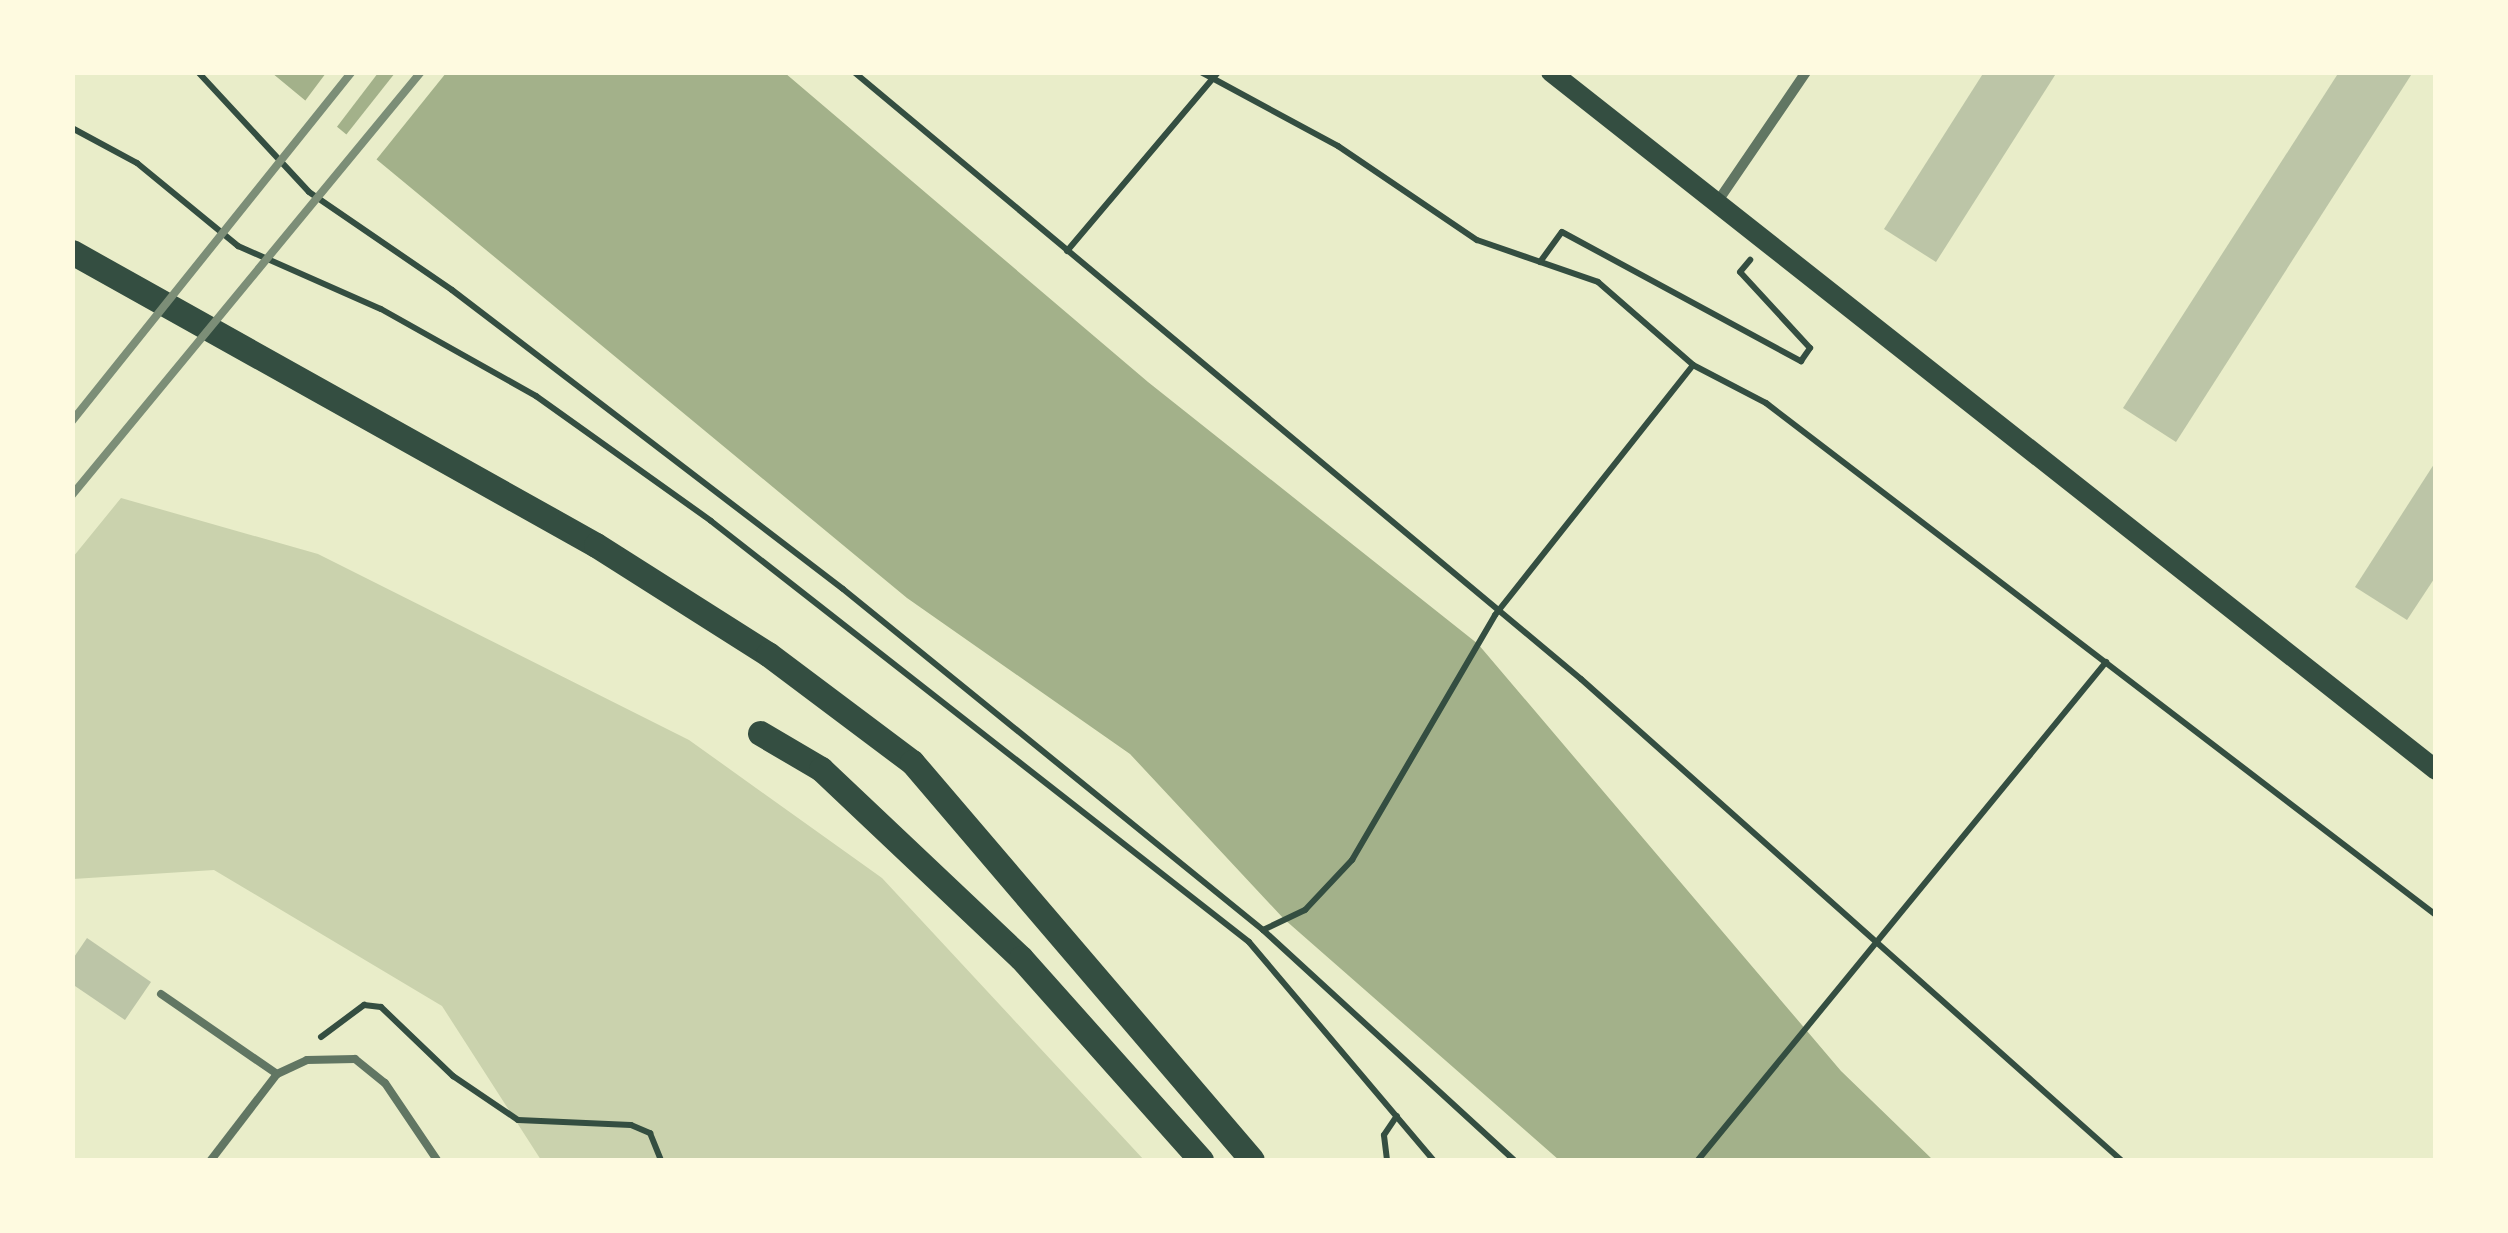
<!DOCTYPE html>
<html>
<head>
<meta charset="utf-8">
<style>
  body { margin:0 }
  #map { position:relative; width:2508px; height:1233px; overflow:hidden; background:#e9edc9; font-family:"Exo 2",sans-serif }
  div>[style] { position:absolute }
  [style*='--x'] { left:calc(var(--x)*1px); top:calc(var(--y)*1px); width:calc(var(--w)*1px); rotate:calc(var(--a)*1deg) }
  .green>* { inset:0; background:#cad2ad }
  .water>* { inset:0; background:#a3b18a }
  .pier>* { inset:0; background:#e9edc9 }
  .building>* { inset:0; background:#bcc5a7 }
  .path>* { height:6px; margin:-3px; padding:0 3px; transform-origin:3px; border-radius:3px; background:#344e41 }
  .service>* { height:8px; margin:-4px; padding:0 4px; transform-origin:4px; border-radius:4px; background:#617663 }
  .minor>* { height:10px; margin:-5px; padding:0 5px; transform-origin:5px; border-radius:5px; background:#617663 }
  .secondary>* { height:20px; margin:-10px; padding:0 10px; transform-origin:10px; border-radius:10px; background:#344e41 }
  .primary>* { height:25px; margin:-12.5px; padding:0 12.5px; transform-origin:12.5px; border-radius:12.5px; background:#344e41 }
  .rail>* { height:8px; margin:-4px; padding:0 4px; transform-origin:4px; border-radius:4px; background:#7c8e77 }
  span { translate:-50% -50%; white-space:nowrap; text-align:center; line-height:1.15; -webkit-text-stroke:8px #fefae0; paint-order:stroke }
  .frame { position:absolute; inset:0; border:75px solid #fefae0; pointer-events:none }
</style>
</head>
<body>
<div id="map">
  <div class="green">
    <i style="clip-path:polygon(121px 498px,318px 554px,689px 740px,882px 878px,1144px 1160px,541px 1160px,442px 1006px,214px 870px,73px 879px,73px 557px)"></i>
  </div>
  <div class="water">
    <i style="clip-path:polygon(272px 73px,785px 73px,1148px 382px,1478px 644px,1841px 1071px,1933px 1160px,1559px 1160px,1284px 919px,1130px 754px,907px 598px)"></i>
  </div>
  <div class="pier">
    <i style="clip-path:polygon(326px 73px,378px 73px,333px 132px,302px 105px)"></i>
    <i style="clip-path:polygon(395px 73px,446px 73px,372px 165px,342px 140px)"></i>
  </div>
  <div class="building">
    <i style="clip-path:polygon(1984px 72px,2057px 72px,1936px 262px,1884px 229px)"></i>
    <i style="clip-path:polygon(2339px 72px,2413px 72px,2176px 442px,2123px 408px)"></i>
    <i style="clip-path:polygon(2436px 461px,2436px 576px,2407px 620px,2355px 587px)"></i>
    <i style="clip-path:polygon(87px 938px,151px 982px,125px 1020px,72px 984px,72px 960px)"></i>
  </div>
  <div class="path">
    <i style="--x:198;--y:72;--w:163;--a:47.2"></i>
    <i style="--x:309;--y:192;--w:173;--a:34.4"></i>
    <i style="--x:452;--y:290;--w:492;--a:37.4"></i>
    <i style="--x:843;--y:589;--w:541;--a:39.07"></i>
    <i style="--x:1263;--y:930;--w:340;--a:42.5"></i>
    <i style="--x:854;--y:72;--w:947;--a:39.86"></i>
    <i style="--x:1581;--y:679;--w:723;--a:41.69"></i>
    <i style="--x:1201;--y:72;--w:156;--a:28.4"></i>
    <i style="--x:1338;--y:146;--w:168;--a:34.1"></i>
    <i style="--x:1477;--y:240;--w:128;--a:19.1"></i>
    <i style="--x:1598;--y:282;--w:126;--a:41.1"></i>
    <i style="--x:1693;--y:365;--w:82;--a:27.5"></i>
    <i style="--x:1766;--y:403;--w:843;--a:37.39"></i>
    <i style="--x:72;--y:128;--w:74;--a:28.3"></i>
    <i style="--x:137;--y:163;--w:131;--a:39.4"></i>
    <i style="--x:238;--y:246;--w:156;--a:23.8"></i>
    <i style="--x:381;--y:309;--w:178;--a:29.3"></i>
    <i style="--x:536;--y:396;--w:215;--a:35.5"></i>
    <i style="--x:711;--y:521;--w:683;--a:38.04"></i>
    <i style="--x:1249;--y:942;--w:285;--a:49.8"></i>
    <i style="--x:1067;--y:251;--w:234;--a:-49.8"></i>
    <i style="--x:1540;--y:262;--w:37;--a:-54"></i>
    <i style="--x:1562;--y:232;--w:272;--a:28.4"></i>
    <i style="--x:1801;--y:361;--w:16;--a:-55"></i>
    <i style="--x:1810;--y:348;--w:103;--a:-132.6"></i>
    <i style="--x:1740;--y:272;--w:16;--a:-50"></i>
    <i style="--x:1263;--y:930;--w:47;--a:-25.5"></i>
    <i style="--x:1305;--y:910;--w:69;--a:-46.8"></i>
    <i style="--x:1352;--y:860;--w:284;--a:-59.7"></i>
    <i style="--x:1495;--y:615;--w:319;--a:-51.6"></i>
    <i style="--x:321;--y:1037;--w:54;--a:-36.7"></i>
    <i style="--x:364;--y:1005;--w:17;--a:7"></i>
    <i style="--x:381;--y:1007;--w:100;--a:43.8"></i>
    <i style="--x:453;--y:1076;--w:78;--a:34.1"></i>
    <i style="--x:518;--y:1120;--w:113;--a:2.5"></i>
    <i style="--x:631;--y:1125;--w:21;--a:23"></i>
    <i style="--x:650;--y:1133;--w:29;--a:68"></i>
    <i style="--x:1387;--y:1160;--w:25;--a:-97"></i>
    <i style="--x:1384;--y:1135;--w:23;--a:-56"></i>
    <i style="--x:1698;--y:1160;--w:644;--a:-50.67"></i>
  </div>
  <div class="service">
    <i style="--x:161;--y:994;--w:141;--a:34.6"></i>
    <i style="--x:211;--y:1160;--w:108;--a:-52.5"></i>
    <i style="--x:277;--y:1074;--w:33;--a:-25"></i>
    <i style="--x:307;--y:1060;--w:48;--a:-1.2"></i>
    <i style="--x:355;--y:1059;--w:38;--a:39"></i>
    <i style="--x:385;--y:1083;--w:93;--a:56"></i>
  </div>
  <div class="minor">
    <i style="--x:1718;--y:201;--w:156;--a:-55.7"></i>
  </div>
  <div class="secondary">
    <i style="--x:1551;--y:72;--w:1127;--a:38.26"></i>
  </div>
  <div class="primary">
    <i style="--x:72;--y:252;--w:600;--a:29.21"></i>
    <i style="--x:596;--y:545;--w:204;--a:32.4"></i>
    <i style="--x:768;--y:654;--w:180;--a:36.9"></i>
    <i style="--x:912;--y:762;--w:523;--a:49.49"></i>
    <i style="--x:760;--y:733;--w:71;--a:30.5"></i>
    <i style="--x:821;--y:769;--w:275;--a:43.4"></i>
    <i style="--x:1021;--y:958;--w:271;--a:48.3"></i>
  </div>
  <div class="rail">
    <i style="--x:72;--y:421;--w:447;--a:-51.3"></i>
    <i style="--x:72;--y:495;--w:548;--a:-50.48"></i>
  </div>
  <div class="frame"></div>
</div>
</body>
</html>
